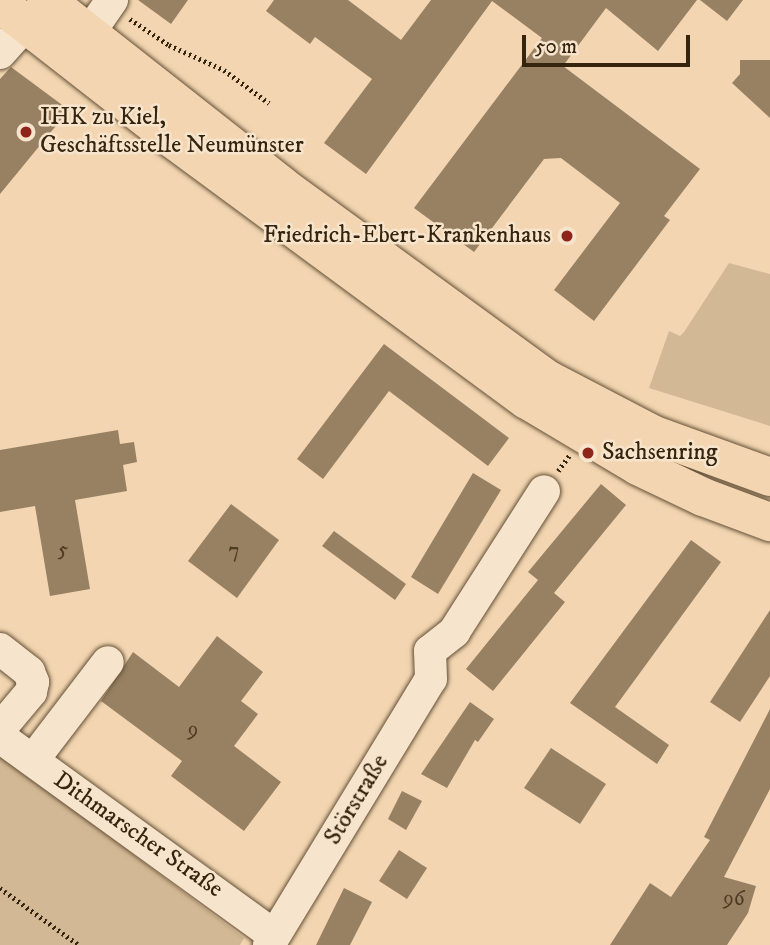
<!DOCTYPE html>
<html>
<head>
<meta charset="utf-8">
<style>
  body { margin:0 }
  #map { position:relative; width:770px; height:945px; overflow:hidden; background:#f3d6b1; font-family:"IM FELL DW Pica",serif }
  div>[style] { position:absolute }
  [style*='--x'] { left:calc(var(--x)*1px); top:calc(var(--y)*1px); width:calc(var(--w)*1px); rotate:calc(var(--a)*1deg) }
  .green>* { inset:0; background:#d3b895 }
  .building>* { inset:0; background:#988163 }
  .path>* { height:4.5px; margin-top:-2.25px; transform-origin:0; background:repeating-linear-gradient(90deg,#35240e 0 2px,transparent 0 5.5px) }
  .roads { filter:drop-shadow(0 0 2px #645037) drop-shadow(0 0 2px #645037) }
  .minor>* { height:32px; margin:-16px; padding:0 16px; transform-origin:16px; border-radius:16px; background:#f7e4cc }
  .major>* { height:38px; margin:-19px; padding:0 19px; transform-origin:19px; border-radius:19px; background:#f3d6b1 }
  .dots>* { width:19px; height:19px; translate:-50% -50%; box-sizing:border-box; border:4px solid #f7e4cc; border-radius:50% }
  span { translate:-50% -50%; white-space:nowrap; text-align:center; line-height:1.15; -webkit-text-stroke:5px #f7e4cc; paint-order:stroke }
  .number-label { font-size:21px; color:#4e3b23 }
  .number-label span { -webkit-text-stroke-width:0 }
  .poi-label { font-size:24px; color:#35240e }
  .left { translate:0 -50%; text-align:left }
  .right { translate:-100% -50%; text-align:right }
  .street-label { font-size:24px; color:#35240e }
  .scale { position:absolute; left:522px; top:35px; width:168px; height:32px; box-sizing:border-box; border:4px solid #35240e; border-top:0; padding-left:9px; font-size:21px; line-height:24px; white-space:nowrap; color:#35240e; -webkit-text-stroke:5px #f7e4cc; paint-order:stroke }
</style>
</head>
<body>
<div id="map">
  <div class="green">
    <i style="clip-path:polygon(729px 263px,770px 274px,770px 426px,649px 388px,669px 331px,680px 336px,684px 332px)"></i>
    <i style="clip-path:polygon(0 754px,244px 938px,240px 945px,0 945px)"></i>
  </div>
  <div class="building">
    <i style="clip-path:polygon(138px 0,188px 0,171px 24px)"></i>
    <i style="clip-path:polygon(274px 0,348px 0,401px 40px,431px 0,697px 0,658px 51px,606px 8px,563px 66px,700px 169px,664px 216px,670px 220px,594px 321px,554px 290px,620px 203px,561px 158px,544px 159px,474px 252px,414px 208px,542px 38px,492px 1px,366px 174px,324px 143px,372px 79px,315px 37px,310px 44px,266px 11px)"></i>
    <i style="clip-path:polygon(700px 0,743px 0,727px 21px)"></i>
    <i style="clip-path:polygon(740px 60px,770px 60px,770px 118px,732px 83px,740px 74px)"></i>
    <i style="clip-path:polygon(11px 67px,69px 110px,0 194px,0 79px)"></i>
    <i style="clip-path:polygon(384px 344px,509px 438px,488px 466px,389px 391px,323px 479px,297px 459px)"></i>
    <i style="clip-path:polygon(118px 430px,120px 444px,134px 442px,137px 462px,123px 465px,127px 491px,75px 500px,90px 589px,50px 596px,35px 506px,0 512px,0 450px)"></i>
    <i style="clip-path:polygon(473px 473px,501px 490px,438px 594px,411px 577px)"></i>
    <i style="clip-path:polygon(601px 484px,626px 505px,554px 593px,565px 602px,493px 691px,466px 669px,538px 580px,528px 572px)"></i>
    <i style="clip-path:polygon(231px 504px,279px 540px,237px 598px,188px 561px)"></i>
    <i style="clip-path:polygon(334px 531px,406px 584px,395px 600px,322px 546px)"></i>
    <i style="clip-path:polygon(691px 540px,721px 562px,615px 707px,669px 745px,657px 764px,570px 703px)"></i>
    <i style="clip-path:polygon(770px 610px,770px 676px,740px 722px,710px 702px)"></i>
    <i style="clip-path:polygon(217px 636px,263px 672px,241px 701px,258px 714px,234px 746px,281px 782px,244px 831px,171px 776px,182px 761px,101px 701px,133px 652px,179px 687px)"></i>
    <i style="clip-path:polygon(470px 702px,494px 719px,478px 742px,475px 740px,447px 788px,421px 774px)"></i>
    <i style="clip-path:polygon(770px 709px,770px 789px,724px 877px,756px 886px,748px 913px,727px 945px,610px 945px,650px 883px,671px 897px,710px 840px,704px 837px)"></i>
    <i style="clip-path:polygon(551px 748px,606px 784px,580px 824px,524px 788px)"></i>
    <i style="clip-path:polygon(402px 791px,422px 801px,406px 830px,388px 819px)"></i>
    <i style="clip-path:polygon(399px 850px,427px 868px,407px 899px,379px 881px)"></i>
    <i style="clip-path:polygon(344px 888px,372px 902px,350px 945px,316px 945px)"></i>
  </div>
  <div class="path">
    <i style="--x:130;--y:19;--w:47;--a:33.7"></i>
    <i style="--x:169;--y:45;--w:60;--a:24.4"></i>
    <i style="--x:224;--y:70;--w:56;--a:36.3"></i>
    <i style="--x:558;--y:471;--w:19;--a:-54"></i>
    <i style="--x:0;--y:888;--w:97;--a:35.8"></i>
  </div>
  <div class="roads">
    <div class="minor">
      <i style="--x:87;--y:36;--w:44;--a:-55.2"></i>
      <i style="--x:0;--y:53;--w:39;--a:-48"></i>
      <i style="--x:0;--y:649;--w:37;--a:38"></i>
      <i style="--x:29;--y:672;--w:11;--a:68"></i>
      <i style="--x:33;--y:682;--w:10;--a:101"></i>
      <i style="--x:31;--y:692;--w:48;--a:130"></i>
      <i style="--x:0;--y:737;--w:338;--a:35.9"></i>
      <i style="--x:33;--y:760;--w:123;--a:-52.6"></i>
      <i style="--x:269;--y:945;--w:311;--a:-58.7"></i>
      <i style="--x:431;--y:679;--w:28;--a:-92"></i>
      <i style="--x:430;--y:651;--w:31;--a:-38"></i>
      <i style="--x:454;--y:632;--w:167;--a:-57.4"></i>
    </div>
    <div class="major">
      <i style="--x:46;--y:0;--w:300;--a:38.2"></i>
      <i style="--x:282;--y:186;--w:328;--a:36.1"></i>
      <i style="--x:547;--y:379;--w:119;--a:27.6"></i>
      <i style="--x:652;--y:434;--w:126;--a:20"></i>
      <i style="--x:0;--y:4;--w:221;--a:38"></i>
      <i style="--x:174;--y:140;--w:438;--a:36.4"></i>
      <i style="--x:527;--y:400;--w:129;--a:30.7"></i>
      <i style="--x:638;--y:466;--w:72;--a:25.5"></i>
      <i style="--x:703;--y:497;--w:72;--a:20.5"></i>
    </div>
  </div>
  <div class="dots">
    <i style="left:26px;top:132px;background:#8f2418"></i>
    <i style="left:567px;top:236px;background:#8f2418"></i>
    <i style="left:588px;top:453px;background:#8f2418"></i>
  </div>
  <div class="number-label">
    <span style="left:63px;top:550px">5</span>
    <span style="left:234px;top:551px">7</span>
    <span style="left:193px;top:730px">9</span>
    <span style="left:734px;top:899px">96</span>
  </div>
  <div class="poi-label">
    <span class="left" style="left:40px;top:132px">IHK zu Kiel,<br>Geschäftsstelle Neumünster</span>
    <span class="right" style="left:551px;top:236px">Friedrich-Ebert-Krankenhaus</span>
    <span class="left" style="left:602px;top:453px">Sachsenring</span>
  </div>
  <div class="street-label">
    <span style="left:357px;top:800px;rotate:-59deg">Störstraße</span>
    <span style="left:138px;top:835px;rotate:35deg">Dithmarscher Straße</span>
  </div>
  <div class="scale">50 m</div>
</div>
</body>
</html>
